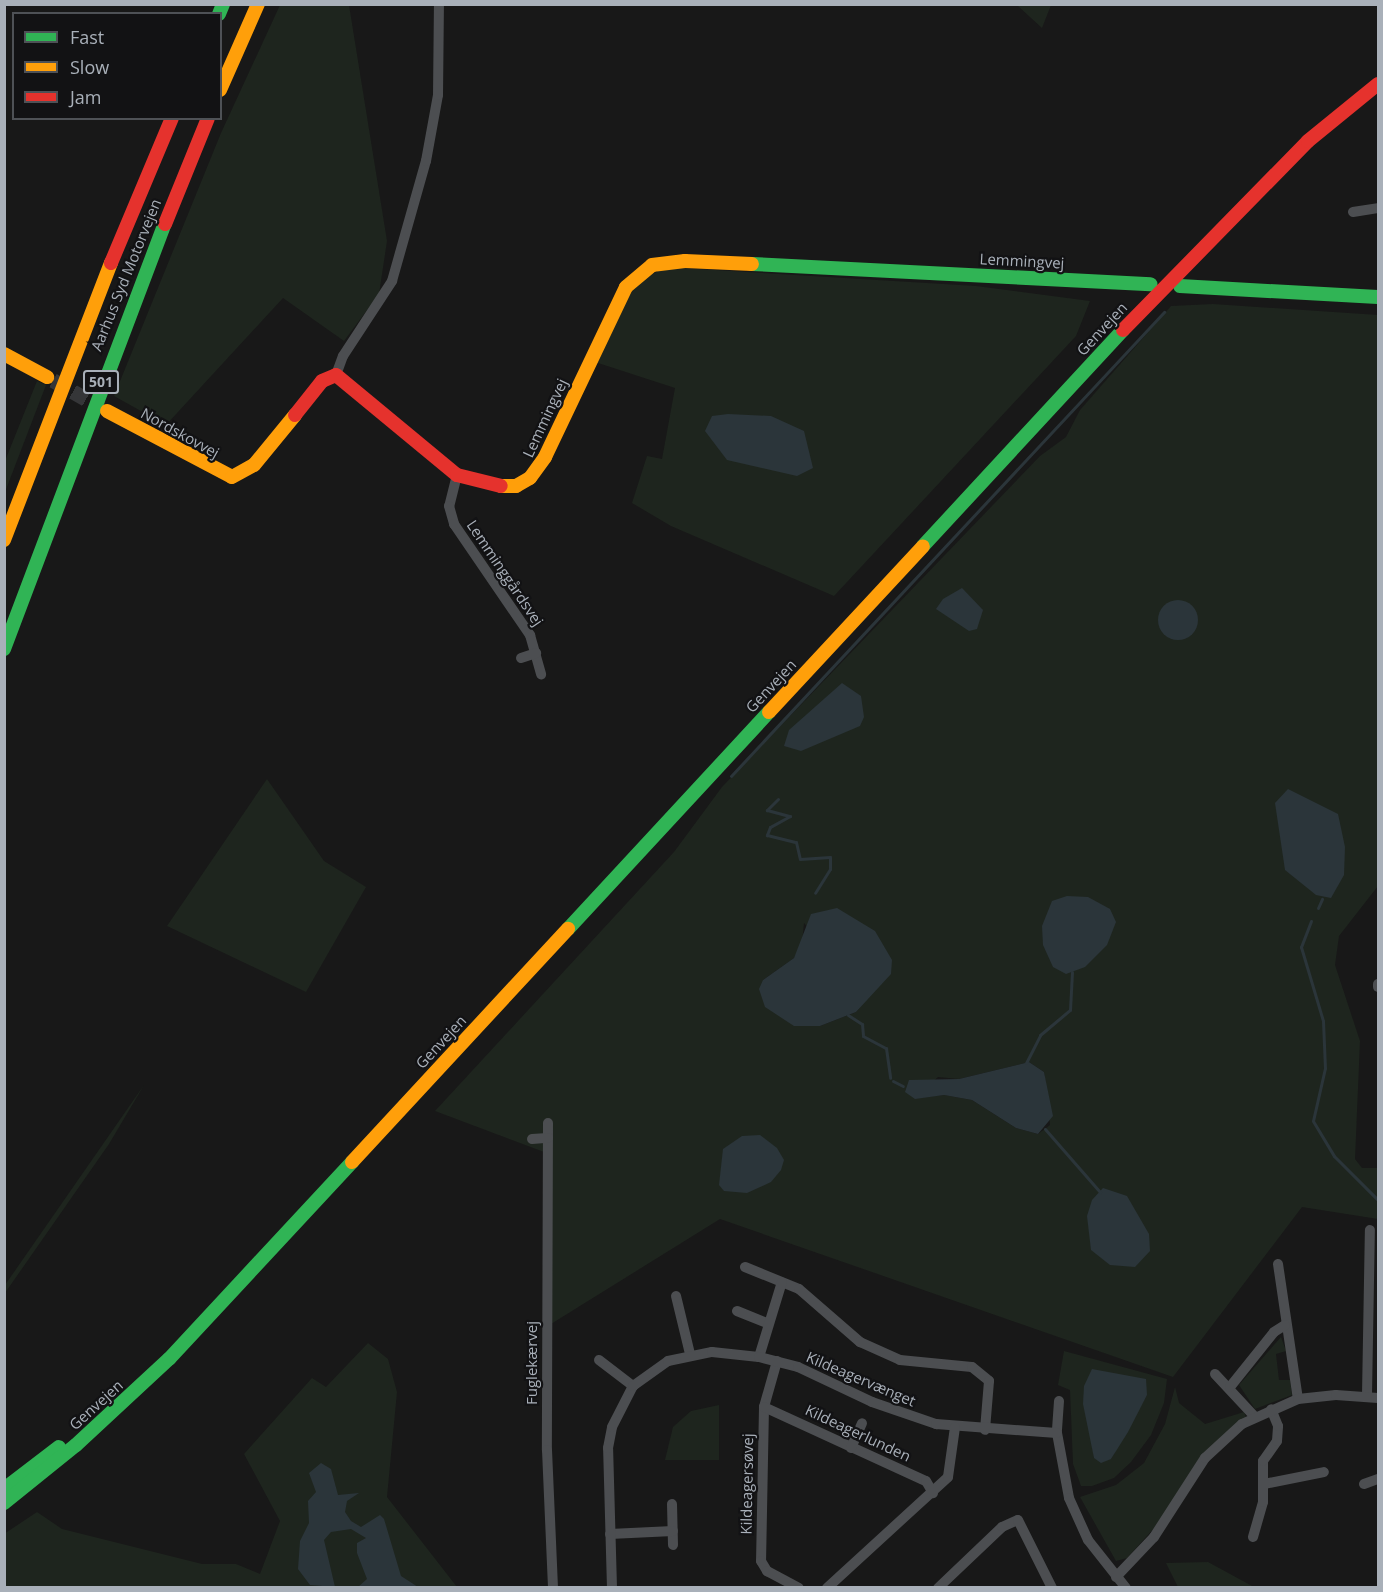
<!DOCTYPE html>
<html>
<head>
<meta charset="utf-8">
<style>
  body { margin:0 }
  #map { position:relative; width:1383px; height:1592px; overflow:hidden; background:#181818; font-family:"Open Sans",sans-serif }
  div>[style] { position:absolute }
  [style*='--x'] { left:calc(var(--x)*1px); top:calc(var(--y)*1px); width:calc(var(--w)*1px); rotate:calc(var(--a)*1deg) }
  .green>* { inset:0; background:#1e251e }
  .water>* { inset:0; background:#2b353a }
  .round { border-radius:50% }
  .stream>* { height:3px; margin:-1.5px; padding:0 1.5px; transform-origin:1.5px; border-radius:1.5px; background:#2b353a }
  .secondary-tunnel>* { height:15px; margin-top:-7.5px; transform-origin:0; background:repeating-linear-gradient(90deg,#353638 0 15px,transparent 0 23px) }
  .street>* { height:10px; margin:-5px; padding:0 5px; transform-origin:5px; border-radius:5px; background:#4c4e51 }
  .fast>* { height:14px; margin:-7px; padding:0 7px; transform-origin:7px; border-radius:7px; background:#30b455 }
  .slow>* { height:14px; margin:-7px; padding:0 7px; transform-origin:7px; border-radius:7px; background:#ff9f0a }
  .jam>* { height:14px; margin:-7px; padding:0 7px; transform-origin:7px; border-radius:7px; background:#e5322d }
  span { translate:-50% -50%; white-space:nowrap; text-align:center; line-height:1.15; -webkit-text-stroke:4.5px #121214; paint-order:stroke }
  .shield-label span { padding:2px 4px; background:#121214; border:2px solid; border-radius:4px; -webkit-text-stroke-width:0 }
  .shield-label { font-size:14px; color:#a9b0b9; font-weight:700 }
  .street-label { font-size:15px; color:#a9b0b9 }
  .frame { position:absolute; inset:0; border:6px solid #a9b0b9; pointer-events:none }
  .legend { position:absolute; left:12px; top:12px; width:210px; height:108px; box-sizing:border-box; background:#121214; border:2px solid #4e5156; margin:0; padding:8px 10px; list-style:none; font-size:18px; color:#a9b0b9 }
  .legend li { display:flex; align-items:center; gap:12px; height:30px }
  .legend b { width:30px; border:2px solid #4e5156 }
</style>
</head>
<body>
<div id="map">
  <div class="green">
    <i style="clip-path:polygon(280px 5px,349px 5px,387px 241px,379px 294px,344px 341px,283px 298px,166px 425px,114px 396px,221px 133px)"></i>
    <i style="clip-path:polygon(1016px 5px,1051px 5px,1042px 28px,1018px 6px)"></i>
    <i style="clip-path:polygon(666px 267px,976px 286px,1090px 301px,1076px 336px,834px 596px,671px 526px,632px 503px,647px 456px,662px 459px,675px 388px,595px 362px,633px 284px)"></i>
    <i style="clip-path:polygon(evenodd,1213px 304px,1378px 315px,1378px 886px,1339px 936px,1335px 965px,1360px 1041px,1355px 1159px,1362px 1168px,1378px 1168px,1378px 1219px,1302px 1207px,1173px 1377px,720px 1219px,551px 1324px,552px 1155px,435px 1111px,674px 852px,722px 787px,1040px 456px,1066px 437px,1080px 410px,1171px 306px,1213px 304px,804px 923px,869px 996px,856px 1012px,820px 1026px,763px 980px,794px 958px,802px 943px,804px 923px,1213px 304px,1029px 1062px,1044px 1072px,1047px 1092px,1050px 1125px,1038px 1134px,1016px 1128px,972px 1100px,944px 1095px,915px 1098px,938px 1077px,959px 1079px,1029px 1062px)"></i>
    <i style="clip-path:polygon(37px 381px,46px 385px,5px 492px,5px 461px)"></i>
    <i style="clip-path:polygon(267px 779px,324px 861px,366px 887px,306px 992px,167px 926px)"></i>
    <i style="clip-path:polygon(144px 1085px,109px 1144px,5px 1293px,5px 1285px)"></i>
    <i style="clip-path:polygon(1281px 1337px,1286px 1351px,1276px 1354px,1279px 1380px,1290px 1380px,1292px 1395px,1255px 1409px,1239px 1385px)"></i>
    <i style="clip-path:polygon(368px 1343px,388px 1359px,397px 1392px,387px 1497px,457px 1587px,5px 1587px,4px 1534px,37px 1512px,62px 1529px,202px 1564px,236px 1564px,260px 1574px,280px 1521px,244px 1454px,312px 1378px,326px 1387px)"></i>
    <i style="clip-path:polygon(evenodd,1064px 1351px,1167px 1379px,1164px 1403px,1151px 1435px,1131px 1462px,1114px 1478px,1092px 1486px,1081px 1486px,1073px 1464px,1070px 1390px,1058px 1385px,1064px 1351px,1084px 1386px,1147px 1395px,1111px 1459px,1094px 1458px,1084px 1386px)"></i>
    <i style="clip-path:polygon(1175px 1387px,1179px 1403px,1205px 1424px,1244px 1412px,1246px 1417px,1202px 1454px,1157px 1525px,1127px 1558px,1116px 1561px,1080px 1497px,1116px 1485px,1144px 1463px,1165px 1424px)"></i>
    <i style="clip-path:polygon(719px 1405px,719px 1460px,665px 1460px,673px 1427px,691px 1411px)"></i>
    <i style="clip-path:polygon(1208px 1562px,1254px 1587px,1256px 1587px,1178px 1587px,1166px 1563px)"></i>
  </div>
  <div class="water">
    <i style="clip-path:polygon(728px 414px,771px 416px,804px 431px,813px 468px,797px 476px,727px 460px,705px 431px,712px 416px)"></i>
    <i style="clip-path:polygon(962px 588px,983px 610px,977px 629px,969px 631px,936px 609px,943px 599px)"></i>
    <i class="round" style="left:1158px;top:600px;width:40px;height:40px"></i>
    <i style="clip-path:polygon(842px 683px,861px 696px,864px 717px,860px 726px,801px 751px,784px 746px,789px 730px)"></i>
    <i style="clip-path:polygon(1288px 789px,1338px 814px,1345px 847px,1344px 875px,1331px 898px,1316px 895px,1285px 870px,1275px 803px)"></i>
    <i style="clip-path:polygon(1067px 896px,1088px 897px,1110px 909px,1116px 922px,1107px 945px,1085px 967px,1066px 974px,1053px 967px,1043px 945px,1042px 926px,1052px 901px)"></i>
    <i style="clip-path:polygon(837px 908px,875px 931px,892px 960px,891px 974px,856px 1012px,820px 1026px,794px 1026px,765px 1007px,759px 989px,763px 980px,794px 958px,811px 914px)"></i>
    <i style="clip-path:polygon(1029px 1062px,1044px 1072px,1053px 1116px,1038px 1134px,1016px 1128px,972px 1100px,944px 1095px,915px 1099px,905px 1092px,909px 1080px,959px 1079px)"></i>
    <i style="clip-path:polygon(760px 1135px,777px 1148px,784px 1160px,781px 1170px,771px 1182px,747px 1193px,724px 1191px,719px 1185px,723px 1149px,742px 1136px)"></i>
    <i style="clip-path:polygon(1103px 1188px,1127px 1196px,1149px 1234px,1150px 1251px,1135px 1267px,1110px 1265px,1091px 1250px,1087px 1216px,1092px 1200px)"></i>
    <i style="clip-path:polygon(1092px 1369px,1146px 1379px,1147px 1395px,1128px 1432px,1111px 1459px,1101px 1463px,1094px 1458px,1083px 1404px,1084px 1386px)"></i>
    <i style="clip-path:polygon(321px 1463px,331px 1469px,338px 1495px,359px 1493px,347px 1501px,345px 1512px,351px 1521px,361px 1527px,380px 1515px,384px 1519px,401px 1576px,418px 1587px,358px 1587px,367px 1579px,357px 1553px,357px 1543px,366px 1538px,351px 1529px,331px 1532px,324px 1540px,335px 1587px,310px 1585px,298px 1569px,300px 1541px,309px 1523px,308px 1501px,316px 1492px,309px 1473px)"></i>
  </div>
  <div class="stream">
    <i style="--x:731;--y:776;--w:635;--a:-46.98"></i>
    <i style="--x:778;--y:799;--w:16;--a:135"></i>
    <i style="--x:767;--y:810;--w:24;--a:15"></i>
    <i style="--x:790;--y:816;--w:23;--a:151"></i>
    <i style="--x:770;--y:827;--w:9;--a:111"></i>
    <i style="--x:767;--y:835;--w:30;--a:14"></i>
    <i style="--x:796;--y:842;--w:17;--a:77"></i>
    <i style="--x:800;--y:859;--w:30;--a:-4"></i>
    <i style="--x:830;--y:857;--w:12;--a:90"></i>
    <i style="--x:830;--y:869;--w:28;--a:122"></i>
    <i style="--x:1318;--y:908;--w:10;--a:-66"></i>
    <i style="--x:1311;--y:921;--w:28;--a:111"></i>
    <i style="--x:1301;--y:947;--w:77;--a:73.4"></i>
    <i style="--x:1323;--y:1021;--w:47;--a:87.6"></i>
    <i style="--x:1325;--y:1068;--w:54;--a:102.8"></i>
    <i style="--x:1313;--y:1121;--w:41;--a:59"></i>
    <i style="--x:1334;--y:1156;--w:62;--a:45"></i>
    <i style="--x:848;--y:1015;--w:17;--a:33"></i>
    <i style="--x:862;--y:1024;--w:12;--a:85"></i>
    <i style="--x:863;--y:1036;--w:26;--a:28"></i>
    <i style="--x:886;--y:1048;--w:30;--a:82"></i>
    <i style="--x:1026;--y:1063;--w:31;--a:-63"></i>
    <i style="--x:1040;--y:1035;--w:39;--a:-40"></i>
    <i style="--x:1070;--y:1010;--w:38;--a:-87"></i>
    <i style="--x:893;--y:1081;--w:11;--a:27"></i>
    <i style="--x:1045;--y:1129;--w:84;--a:48.9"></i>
  </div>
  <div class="secondary-tunnel">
    <i style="--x:53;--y:380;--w:56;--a:29.7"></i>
  </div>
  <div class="street">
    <i style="--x:1353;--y:212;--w:25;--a:-9"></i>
    <i style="--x:336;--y:375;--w:20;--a:-70"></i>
    <i style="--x:343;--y:356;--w:90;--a:-56.8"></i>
    <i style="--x:392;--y:281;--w:125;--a:-74.2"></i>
    <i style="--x:426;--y:161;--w:67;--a:-79.7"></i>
    <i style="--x:438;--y:95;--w:91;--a:-89.4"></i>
    <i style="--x:457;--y:475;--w:32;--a:104"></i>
    <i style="--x:449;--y:506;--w:19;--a:74"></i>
    <i style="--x:454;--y:524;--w:135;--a:55.6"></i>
    <i style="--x:530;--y:635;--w:41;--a:74.2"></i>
    <i style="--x:521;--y:658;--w:16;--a:-18"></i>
    <i style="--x:1378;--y:984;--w:3;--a:90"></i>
    <i style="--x:548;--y:1123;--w:327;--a:90.2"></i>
    <i style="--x:547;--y:1450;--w:138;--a:87.5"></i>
    <i style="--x:532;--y:1139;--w:16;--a:-4"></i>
    <i style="--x:1278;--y:1264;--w:136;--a:81.6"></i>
    <i style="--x:745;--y:1267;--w:58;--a:22.2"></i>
    <i style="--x:799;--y:1289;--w:81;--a:41"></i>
    <i style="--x:860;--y:1342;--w:44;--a:24.2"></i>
    <i style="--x:900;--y:1360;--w:72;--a:5.6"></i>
    <i style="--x:972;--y:1367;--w:22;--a:39"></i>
    <i style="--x:989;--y:1381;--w:49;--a:94.7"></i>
    <i style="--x:676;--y:1296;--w:60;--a:76.4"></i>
    <i style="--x:737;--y:1311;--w:32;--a:22"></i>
    <i style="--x:759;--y:1357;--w:78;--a:-73"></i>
    <i style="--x:599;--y:1360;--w:43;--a:37.4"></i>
    <i style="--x:777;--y:1361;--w:48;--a:105.8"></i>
    <i style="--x:764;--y:1407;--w:154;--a:91.1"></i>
    <i style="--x:761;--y:1561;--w:12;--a:59"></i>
    <i style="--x:767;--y:1571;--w:36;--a:28"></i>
    <i style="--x:1215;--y:1374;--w:59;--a:47.1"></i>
    <i style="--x:1230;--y:1387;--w:70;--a:-51.3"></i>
    <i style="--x:1274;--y:1332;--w:13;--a:-32"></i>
    <i style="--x:1367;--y:1395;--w:165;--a:-89"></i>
    <i style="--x:1059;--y:1401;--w:32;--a:94"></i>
    <i style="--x:1057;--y:1433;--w:66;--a:79.5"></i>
    <i style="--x:1069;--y:1498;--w:46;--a:65.7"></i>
    <i style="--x:1088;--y:1540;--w:61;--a:51.6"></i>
    <i style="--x:764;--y:1407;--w:178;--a:24.6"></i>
    <i style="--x:926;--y:1481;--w:14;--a:60"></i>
    <i style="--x:851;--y:1448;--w:27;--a:-66"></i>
    <i style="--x:1264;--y:1484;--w:61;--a:-11.3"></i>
    <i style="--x:1364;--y:1484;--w:15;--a:-20"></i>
    <i style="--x:672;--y:1504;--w:41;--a:88.6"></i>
    <i style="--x:610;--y:1534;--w:63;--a:-2.7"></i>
    <i style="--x:1253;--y:1537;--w:36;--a:-74"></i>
    <i style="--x:1263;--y:1502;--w:41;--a:-90"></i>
    <i style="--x:1263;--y:1461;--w:24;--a:-55"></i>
    <i style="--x:1277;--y:1441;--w:15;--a:-86"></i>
    <i style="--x:1278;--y:1426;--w:18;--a:-112"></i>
    <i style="--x:1116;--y:1577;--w:55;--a:-46.5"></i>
    <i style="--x:1154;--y:1537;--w:94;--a:-57.2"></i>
    <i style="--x:1205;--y:1458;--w:50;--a:-42.6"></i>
    <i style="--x:1242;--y:1424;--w:61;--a:-24.1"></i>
    <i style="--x:1298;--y:1399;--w:38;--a:-6"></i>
    <i style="--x:1336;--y:1395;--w:42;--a:4.1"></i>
    <i style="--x:612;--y:1588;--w:140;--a:-91.6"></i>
    <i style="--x:608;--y:1448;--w:21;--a:-79"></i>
    <i style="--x:612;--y:1427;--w:46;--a:-62.9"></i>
    <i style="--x:633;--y:1386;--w:43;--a:-35.5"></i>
    <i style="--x:668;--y:1361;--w:45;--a:-11.6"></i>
    <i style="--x:712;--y:1352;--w:47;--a:6.1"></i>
    <i style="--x:759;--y:1357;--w:40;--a:14.4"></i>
    <i style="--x:798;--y:1367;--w:82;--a:25.3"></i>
    <i style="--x:872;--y:1402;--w:68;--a:19"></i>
    <i style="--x:936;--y:1424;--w:121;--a:4.3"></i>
    <i style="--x:827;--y:1588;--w:164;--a:-42.5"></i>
    <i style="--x:948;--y:1477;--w:50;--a:-82"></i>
    <i style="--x:938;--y:1588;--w:88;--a:-43.6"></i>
    <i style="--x:1002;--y:1527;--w:17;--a:-24"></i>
    <i style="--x:1018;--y:1520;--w:76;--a:63.4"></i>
  </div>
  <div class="fast">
    <i style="--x:219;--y:14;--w:11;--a:-68"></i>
    <i style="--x:752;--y:264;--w:399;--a:2.9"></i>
    <i style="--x:1180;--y:286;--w:198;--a:3.2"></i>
    <i style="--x:923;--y:546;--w:294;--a:-47.2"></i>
    <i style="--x:4;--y:649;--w:454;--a:-69.3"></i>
    <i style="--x:568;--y:929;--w:296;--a:-47.2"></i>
    <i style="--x:4;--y:1489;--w:69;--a:-37.4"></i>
    <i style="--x:4;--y:1503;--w:92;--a:-38.9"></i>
    <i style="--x:76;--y:1445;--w:127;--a:-42.8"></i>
    <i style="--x:169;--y:1359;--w:269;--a:-47.1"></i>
  </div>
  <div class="slow">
    <i style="--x:220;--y:90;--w:94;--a:-66.2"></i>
    <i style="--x:4;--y:354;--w:49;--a:28.1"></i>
    <i style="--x:107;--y:411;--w:141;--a:27.8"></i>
    <i style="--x:232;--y:477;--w:25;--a:-29"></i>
    <i style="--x:254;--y:465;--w:65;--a:-50.6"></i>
    <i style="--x:501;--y:486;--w:15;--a:0"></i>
    <i style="--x:516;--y:486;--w:16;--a:-30"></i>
    <i style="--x:530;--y:478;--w:26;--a:-54"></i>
    <i style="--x:545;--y:457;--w:188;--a:-64.5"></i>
    <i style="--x:626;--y:287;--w:34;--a:-40"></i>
    <i style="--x:652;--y:265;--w:33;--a:-7"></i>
    <i style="--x:685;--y:261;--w:67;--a:2.6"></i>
    <i style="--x:4;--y:540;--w:297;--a:-68.9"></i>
    <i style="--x:769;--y:712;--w:226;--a:-47.1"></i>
    <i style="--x:352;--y:1162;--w:318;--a:-47.2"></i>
  </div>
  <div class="jam">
    <i style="--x:165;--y:224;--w:114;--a:-67.9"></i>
    <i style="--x:111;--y:263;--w:157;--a:-67.2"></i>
    <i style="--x:1123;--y:330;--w:264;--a:-45.6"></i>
    <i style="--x:1308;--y:141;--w:90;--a:-39.2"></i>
    <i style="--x:295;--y:415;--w:43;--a:-51.5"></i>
    <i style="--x:322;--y:381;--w:15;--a:-23"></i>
    <i style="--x:336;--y:375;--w:157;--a:39.6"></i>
    <i style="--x:457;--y:475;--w:45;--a:14"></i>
  </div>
  <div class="shield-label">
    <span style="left:101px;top:382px">501</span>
  </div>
  <div class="street-label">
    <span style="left:1022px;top:261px;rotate:3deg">Lemmingvej</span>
    <span style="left:126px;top:275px;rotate:-68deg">Aarhus Syd Motorvejen</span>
    <span style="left:1102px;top:329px;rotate:-47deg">Genvejen</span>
    <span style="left:545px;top:418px;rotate:-65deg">Lemmingvej</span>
    <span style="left:180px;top:433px;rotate:29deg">Nordskovvej</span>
    <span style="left:505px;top:573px;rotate:56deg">Lemminggårdsvej</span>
    <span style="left:771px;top:686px;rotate:-47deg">Genvejen</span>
    <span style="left:441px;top:1042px;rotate:-47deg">Genvejen</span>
    <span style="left:532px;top:1363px;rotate:-90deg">Fuglekærvej</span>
    <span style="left:861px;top:1379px;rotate:23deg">Kildeagervænget</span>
    <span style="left:96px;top:1405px;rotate:-42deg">Genvejen</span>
    <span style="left:858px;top:1433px;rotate:25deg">Kildeagerlunden</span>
    <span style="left:747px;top:1484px;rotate:-89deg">Kildeagersøvej</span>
  </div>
  <div class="frame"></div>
  <ul class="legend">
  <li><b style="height:8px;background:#30b455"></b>Fast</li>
  <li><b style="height:8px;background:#ff9f0a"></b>Slow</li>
  <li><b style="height:8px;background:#e5322d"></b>Jam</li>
  </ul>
</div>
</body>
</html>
